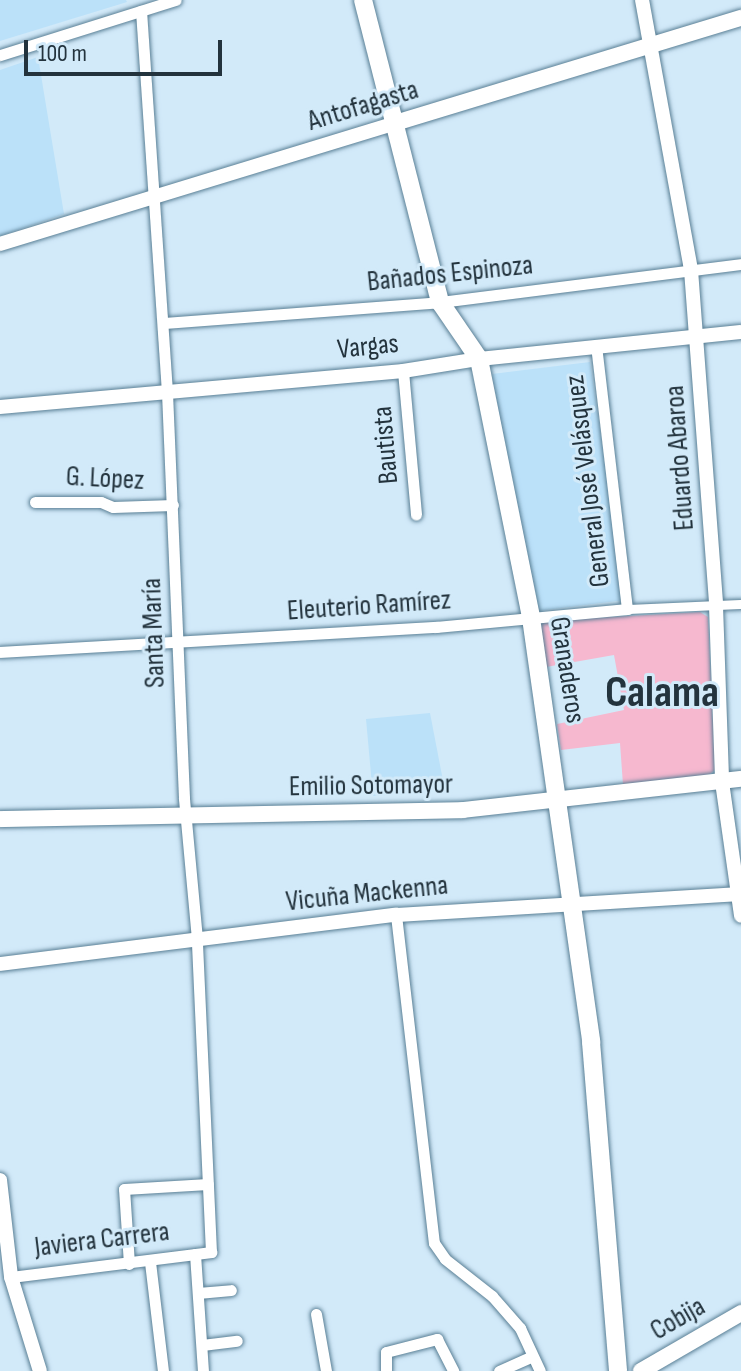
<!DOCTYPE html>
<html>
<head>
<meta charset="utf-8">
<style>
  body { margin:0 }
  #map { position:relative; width:741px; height:1371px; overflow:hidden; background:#d2eaf9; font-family:"Sofia Sans Condensed",sans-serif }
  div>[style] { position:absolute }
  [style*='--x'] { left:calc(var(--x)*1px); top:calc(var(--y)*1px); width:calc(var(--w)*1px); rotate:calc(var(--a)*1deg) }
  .built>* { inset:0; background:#bbe1f9 }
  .green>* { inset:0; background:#f6b8cf }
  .roads { filter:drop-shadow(0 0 2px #597f95) drop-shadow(0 0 2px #597f95) }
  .pedestrian>* { height:9px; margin:-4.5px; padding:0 4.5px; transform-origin:4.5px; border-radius:4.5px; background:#fff }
  .minor>* { height:11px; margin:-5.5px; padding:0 5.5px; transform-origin:5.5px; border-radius:5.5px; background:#fff }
  .tertiary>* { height:14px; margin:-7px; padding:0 7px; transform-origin:7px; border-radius:7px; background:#fff }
  .secondary>* { height:16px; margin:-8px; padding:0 8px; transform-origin:8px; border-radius:8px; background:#fff }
  .primary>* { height:18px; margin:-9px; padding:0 9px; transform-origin:9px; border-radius:9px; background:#fff }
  span { translate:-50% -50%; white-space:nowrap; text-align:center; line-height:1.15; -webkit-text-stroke:6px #d2eaf9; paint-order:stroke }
  .street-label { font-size:28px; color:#23333d }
  .town-label { font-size:44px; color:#23333d; font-weight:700 }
  .scale { position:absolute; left:24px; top:40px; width:198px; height:36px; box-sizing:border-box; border:4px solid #23333d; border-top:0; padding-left:10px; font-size:24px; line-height:28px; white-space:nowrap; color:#23333d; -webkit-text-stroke:6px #d2eaf9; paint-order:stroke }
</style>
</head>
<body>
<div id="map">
  <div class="built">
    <i style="clip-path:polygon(0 0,126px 0,127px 2px,0 41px)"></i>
    <i style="clip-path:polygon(38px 57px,64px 214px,0 236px,0 70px)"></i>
    <i style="clip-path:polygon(590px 362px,625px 600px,537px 611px,516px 516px,492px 374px)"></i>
    <i style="clip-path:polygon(430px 713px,445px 791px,373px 796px,366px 719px)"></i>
  </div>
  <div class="green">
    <i style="clip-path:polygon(700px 612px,708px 617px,715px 770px,706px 777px,623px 785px,620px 743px,561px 750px,557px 724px,624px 710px,614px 655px,546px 667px,538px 621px)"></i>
  </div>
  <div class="roads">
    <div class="pedestrian">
      <i style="--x:627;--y:609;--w:114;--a:-2.5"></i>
    </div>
    <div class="minor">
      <i style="--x:0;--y:55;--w:184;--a:-17.4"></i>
      <i style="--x:163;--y:323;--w:278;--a:-4.3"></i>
      <i style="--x:440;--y:302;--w:303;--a:-7.2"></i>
      <i style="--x:403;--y:371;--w:144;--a:84.8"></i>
      <i style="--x:35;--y:502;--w:66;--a:0"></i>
      <i style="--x:101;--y:502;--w:13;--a:23"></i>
      <i style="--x:113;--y:507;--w:60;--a:-1.9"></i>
      <i style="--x:0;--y:652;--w:437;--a:-3.3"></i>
      <i style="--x:436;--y:627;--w:192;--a:-5.4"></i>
      <i style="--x:627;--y:609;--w:264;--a:-96.7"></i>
      <i style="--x:396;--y:915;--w:330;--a:83.4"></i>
      <i style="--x:434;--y:1243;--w:19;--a:55"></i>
      <i style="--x:445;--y:1259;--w:60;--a:38.2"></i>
      <i style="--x:492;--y:1296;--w:43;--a:48.8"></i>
      <i style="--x:520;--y:1328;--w:47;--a:65.1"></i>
      <i style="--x:195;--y:1254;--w:117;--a:86.1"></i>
      <i style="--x:150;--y:1262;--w:110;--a:83.2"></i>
      <i style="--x:129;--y:1264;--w:75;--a:-93.8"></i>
      <i style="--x:124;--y:1189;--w:84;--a:-3.4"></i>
      <i style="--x:11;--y:1277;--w:202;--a:-7.1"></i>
      <i style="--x:211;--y:1252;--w:313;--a:-92.6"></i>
      <i style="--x:197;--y:939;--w:142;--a:-95.3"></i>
      <i style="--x:184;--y:798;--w:406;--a:-92.4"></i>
      <i style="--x:167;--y:392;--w:382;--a:-93.9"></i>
      <i style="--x:198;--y:1293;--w:33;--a:-5"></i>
      <i style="--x:316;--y:1314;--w:58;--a:80"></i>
      <i style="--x:202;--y:1345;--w:35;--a:-7"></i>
      <i style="--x:386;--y:1371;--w:19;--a:-90"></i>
      <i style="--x:386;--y:1352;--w:53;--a:-14.3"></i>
      <i style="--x:437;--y:1339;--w:36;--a:63"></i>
      <i style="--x:499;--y:1371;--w:36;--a:-24"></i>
    </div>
    <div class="tertiary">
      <i style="--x:642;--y:0;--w:274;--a:79.7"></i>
      <i style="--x:691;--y:270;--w:337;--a:85.7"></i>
      <i style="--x:716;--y:606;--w:176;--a:88"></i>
      <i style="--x:722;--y:782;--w:135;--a:81.9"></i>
      <i style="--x:0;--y:244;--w:413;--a:-17"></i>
      <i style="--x:0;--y:407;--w:405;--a:-5.1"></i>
      <i style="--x:403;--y:371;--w:77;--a:-9"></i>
      <i style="--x:479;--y:359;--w:263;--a:-5.9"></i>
      <i style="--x:0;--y:964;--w:399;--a:-7.1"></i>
      <i style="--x:396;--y:915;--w:346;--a:-3.5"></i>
      <i style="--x:0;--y:1180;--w:98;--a:83.5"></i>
      <i style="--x:11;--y:1277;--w:98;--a:72.9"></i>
    </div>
    <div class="secondary">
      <i style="--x:395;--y:123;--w:362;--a:-16.9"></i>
      <i style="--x:0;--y:819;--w:463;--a:-1.1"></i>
      <i style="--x:463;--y:810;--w:280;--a:-6.4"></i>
      <i style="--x:641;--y:1371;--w:116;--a:-30.1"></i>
    </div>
    <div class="primary">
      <i style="--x:363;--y:0;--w:312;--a:75.7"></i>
      <i style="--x:440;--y:302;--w:69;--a:55.6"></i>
      <i style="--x:479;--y:359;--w:264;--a:78.6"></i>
      <i style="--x:531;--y:618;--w:428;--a:81.9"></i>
      <i style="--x:591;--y:1042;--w:330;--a:85.3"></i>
    </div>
  </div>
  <div class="street-label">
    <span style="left:363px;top:106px;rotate:-17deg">Antofagasta</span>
    <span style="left:450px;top:274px;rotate:-6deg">Bañados Espinoza</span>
    <span style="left:368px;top:347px;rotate:-6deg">Vargas</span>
    <span style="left:386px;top:445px;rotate:-95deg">Bautista</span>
    <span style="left:680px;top:458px;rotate:-94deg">Eduardo Abaroa</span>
    <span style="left:105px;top:479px;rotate:3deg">G. López</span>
    <span style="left:588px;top:481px;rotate:-97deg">General José Velásquez</span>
    <span style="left:369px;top:606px;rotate:-4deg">Eleuterio Ramírez</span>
    <span style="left:154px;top:633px;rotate:-92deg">Santa María</span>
    <span style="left:567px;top:670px;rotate:81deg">Granaderos</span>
    <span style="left:371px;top:786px;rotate:-1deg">Emilio Sotomayor</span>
    <span style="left:367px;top:894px;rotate:-6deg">Vicuña Mackenna</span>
    <span style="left:102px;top:1240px;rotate:-7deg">Javiera Carrera</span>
    <span style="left:678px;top:1319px;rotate:-30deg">Cobija</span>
  </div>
  <div class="town-label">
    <span style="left:662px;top:693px">Calama</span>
  </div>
  <div class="scale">100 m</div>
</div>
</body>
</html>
